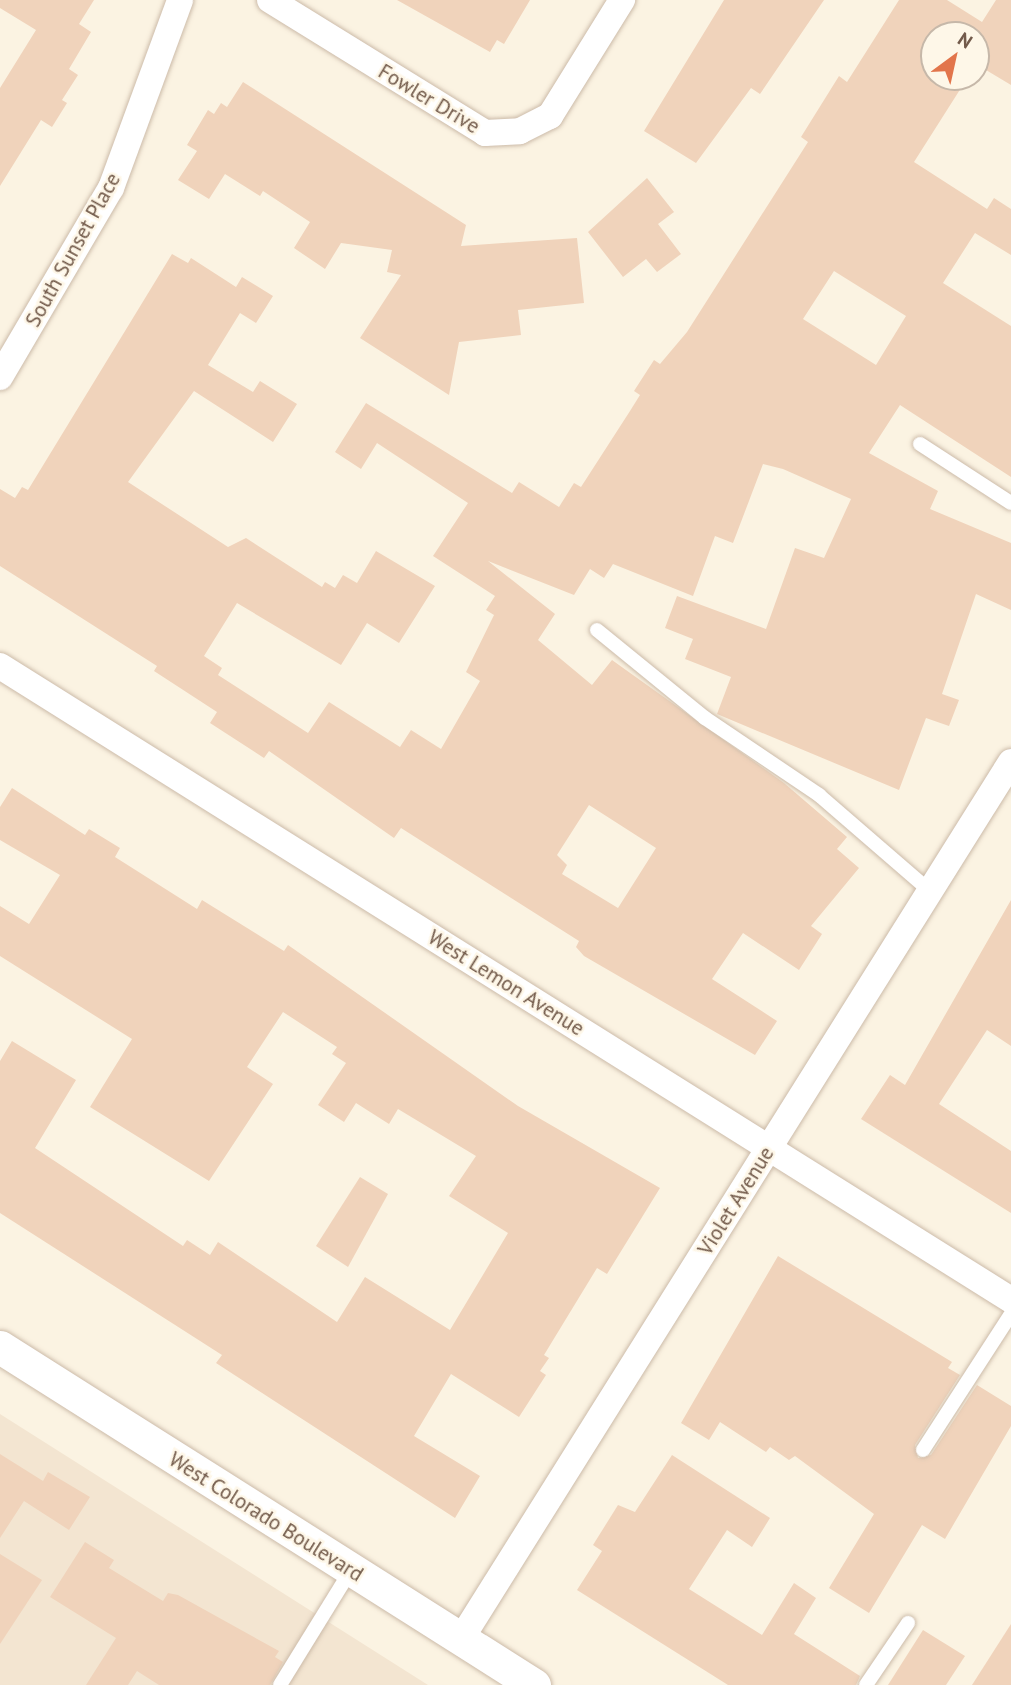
<!DOCTYPE html>
<html>
<head>
<meta charset="utf-8">
<style>
  body { margin:0 }
  #map { position:relative; width:1011px; height:1685px; overflow:hidden; background:#fbf3e2; font-family:"PT Sans",sans-serif }
  div>[style] { position:absolute }
  [style*='--x'] { left:calc(var(--x)*1px); top:calc(var(--y)*1px); width:calc(var(--w)*1px); rotate:calc(var(--a)*1deg) }
  .residential>* { inset:0; background:#f3e5d1 }
  .building>* { inset:0; background:#f0d3bb }
  .roads { filter:drop-shadow(0 0 2px #ccbba9) drop-shadow(0 0 2px #ccbba9) }
  .service>* { height:14px; margin:-7px; padding:0 7px; transform-origin:7px; border-radius:7px; background:#fff }
  .minor>* { height:26px; margin:-13px; padding:0 13px; transform-origin:13px; border-radius:13px; background:#fff }
  .tertiary>* { height:33px; margin:-16.5px; padding:0 16.5px; transform-origin:16.5px; border-radius:16.5px; background:#fff }
  span { translate:-50% -50%; white-space:nowrap; text-align:center; line-height:1.15; -webkit-text-stroke:5px #fef7e8; paint-order:stroke }
  .street-label { font-size:21px; color:#725a4a }
  .north { position:absolute; left:920px; top:21px; width:70px; height:70px; box-sizing:border-box; background:#fef7e8; border:2px solid #c6b8a9; border-radius:50%; rotate:33deg; font-size:19px; font-weight:700; line-height:28px; text-align:center; color:#725a4a }
  .north::after { content:''; display:block; margin:auto; width:24px; height:32px; background:#e2754b; clip-path:polygon(50% 0,100% 100%,50% 72%,0 100%) }
</style>
</head>
<body>
<div id="map">
  <div class="residential">
    <i style="clip-path:polygon(0 1414px,428px 1685px,0 1685px)"></i>
  </div>
  <div class="building">
    <i style="clip-path:polygon(0 0,94px 0,79px 24px,91px 32px,69px 69px,78px 75px,62px 100px,67px 103px,52px 127px,41px 120px,0 186px,0 88px,36px 30px,0 8px)"></i>
    <i style="clip-path:polygon(397px 0,530px 0,504px 44px,497px 40px,490px 52px)"></i>
    <i style="clip-path:polygon(724px 0,824px 0,760px 94px,751px 88px,696px 163px,644px 131px)"></i>
    <i style="clip-path:polygon(evenodd,899px 0,947px 0,982px 22px,996px 0,1011px 0,1011px 85px,976px 64px,976px 35px,934px 35px,934px 77px,968px 77px,914px 162px,987px 209px,994px 198px,1011px 209px,1011px 255px,975px 233px,943px 283px,1011px 326px,1011px 477px,900px 405px,869px 453px,938px 491px,930px 509px,1011px 543px,1011px 610px,976px 594px,942px 694px,959px 700px,949px 726px,926px 718px,899px 790px,717px 714px,731px 677px,685px 659px,693px 639px,665px 628px,677px 596px,766px 629px,795px 548px,824px 558px,851px 499px,783px 469px,763px 464px,733px 543px,715px 536px,693px 596px,613px 564px,604px 578px,590px 569px,574px 595px,488px 561px,555px 614px,538px 640px,592px 685px,612px 660px,784px 783px,847px 837px,837px 849px,859px 868px,811px 926px,822px 934px,799px 970px,743px 933px,712px 979px,777px 1021px,755px 1055px,584px 956px,576px 947px,579px 941px,401px 828px,394px 838px,269px 751px,264px 758px,210px 723px,217px 712px,154px 671px,157px 666px,0 566px,0 489px,15px 498px,22px 487px,28px 490px,172px 254px,188px 263px,191px 258px,236px 287px,242px 277px,273px 296px,256px 323px,240px 313px,208px 365px,253px 392px,260px 381px,297px 404px,273px 442px,194px 391px,128px 482px,228px 547px,246px 538px,322px 587px,325px 582px,335px 588px,343px 575px,357px 583px,376px 551px,435px 586px,399px 643px,367px 623px,341px 665px,237px 603px,204px 656px,222px 668px,218px 675px,308px 733px,329px 702px,400px 747px,411px 730px,441px 749px,480px 681px,466px 672px,494px 615px,486px 610px,495px 596px,433px 556px,468px 503px,377px 443px,361px 469px,335px 452px,366px 403px,512px 493px,519px 482px,559px 507px,574px 483px,581px 487px,630px 411px,640px 395px,634px 391px,654px 360px,660px 364px,687px 332px,808px 142px,801px 137px,839px 76px,847px 82px,899px 0,834px 271px,906px 316px,876px 365px,803px 319px,834px 271px,899px 0,589px 805px,656px 848px,618px 908px,562px 874px,567px 865px,557px 855px,589px 805px)"></i>
    <i style="clip-path:polygon(243px 82px,466px 225px,461px 246px,577px 238px,584px 303px,518px 310px,521px 335px,459px 342px,449px 395px,360px 338px,401px 275px,387px 272px,392px 250px,341px 243px,325px 269px,294px 248px,310px 222px,263px 191px,260px 196px,225px 174px,209px 199px,178px 180px,197px 151px,187px 145px,208px 110px,214px 114px,221px 103px,227px 107px)"></i>
    <i style="clip-path:polygon(647px 178px,674px 212px,658px 224px,681px 254px,657px 272px,646px 259px,623px 277px,588px 232px)"></i>
    <i style="clip-path:polygon(12px 788px,85px 835px,89px 829px,120px 848px,115px 857px,197px 909px,202px 900px,284px 951px,288px 945px,518px 1106px,660px 1188px,607px 1274px,597px 1268px,544px 1355px,549px 1358px,540px 1371px,546px 1375px,519px 1417px,451px 1374px,414px 1436px,480px 1476px,455px 1518px,216px 1363px,222px 1355px,0 1213px,0 1061px,12px 1041px,76px 1080px,35px 1148px,183px 1246px,187px 1240px,210px 1255px,218px 1242px,337px 1322px,365px 1277px,450px 1330px,508px 1233px,449px 1196px,476px 1156px,398px 1109px,389px 1124px,356px 1103px,344px 1122px,318px 1105px,346px 1063px,332px 1054px,337px 1047px,283px 1012px,247px 1067px,273px 1084px,209px 1181px,90px 1107px,132px 1039px,0 956px,0 906px,29px 924px,60px 875px,0 840px,0 807px)"></i>
    <i style="clip-path:polygon(1011px 900px,1011px 1046px,987px 1030px,939px 1104px,1011px 1151px,1011px 1213px,861px 1119px,890px 1075px,905px 1085px)"></i>
    <i style="clip-path:polygon(360px 1177px,388px 1194px,348px 1267px,316px 1246px)"></i>
    <i style="clip-path:polygon(778px 1256px,952px 1362px,948px 1368px,960px 1375px,915px 1445px,918px 1458px,931px 1455px,977px 1385px,1011px 1406px,1011px 1426px,945px 1539px,922px 1525px,869px 1613px,829px 1588px,874px 1514px,795px 1456px,789px 1460px,770px 1447px,766px 1452px,720px 1422px,709px 1440px,681px 1423px)"></i>
    <i style="clip-path:polygon(0 1454px,43px 1481px,48px 1472px,90px 1497px,69px 1530px,24px 1501px,0 1538px)"></i>
    <i style="clip-path:polygon(672px 1455px,770px 1518px,752px 1547px,727px 1530px,689px 1589px,762px 1635px,794px 1583px,816px 1598px,794px 1634px,860px 1676px,856px 1685px,728px 1685px,577px 1590px,602px 1551px,593px 1545px,618px 1505px,635px 1512px)"></i>
    <i style="clip-path:polygon(85px 1542px,114px 1560px,109px 1568px,163px 1601px,168px 1593px,178px 1595px,279px 1651px,275px 1657px,283px 1662px,270px 1685px,159px 1685px,137px 1671px,128px 1685px,86px 1685px,116px 1638px,50px 1597px)"></i>
    <i style="clip-path:polygon(0 1554px,42px 1580px,0 1644px)"></i>
    <i style="clip-path:polygon(1011px 1624px,1011px 1685px,972px 1685px)"></i>
    <i style="clip-path:polygon(923px 1630px,965px 1656px,946px 1685px,888px 1685px)"></i>
  </div>
  <div class="roads">
    <div class="service">
      <i style="--x:920;--y:444;--w:108;--a:33"></i>
      <i style="--x:597;--y:630;--w:139;--a:39.2"></i>
      <i style="--x:705;--y:718;--w:138;--a:34"></i>
      <i style="--x:819;--y:795;--w:147;--a:40.9"></i>
      <i style="--x:923;--y:1450;--w:162;--a:-57.1"></i>
      <i style="--x:280;--y:1685;--w:135;--a:-58.3"></i>
      <i style="--x:866;--y:1685;--w:75;--a:-55.9"></i>
    </div>
    <div class="minor">
      <i style="--x:270;--y:0;--w:253;--a:31.7"></i>
      <i style="--x:485;--y:133;--w:35;--a:-3"></i>
      <i style="--x:520;--y:131;--w:34;--a:-27"></i>
      <i style="--x:550;--y:116;--w:137;--a:-58.2"></i>
      <i style="--x:0;--y:377;--w:219;--a:-59.6"></i>
      <i style="--x:111;--y:188;--w:200;--a:-69.8"></i>
      <i style="--x:0;--y:666;--w:1193;--a:32.09"></i>
      <i style="--x:461;--y:1639;--w:1035;--a:-57.91"></i>
    </div>
    <div class="tertiary">
      <i style="--x:0;--y:1347;--w:632;--a:32.33"></i>
    </div>
  </div>
  <div class="street-label">
    <span style="left:429px;top:99px;rotate:31deg">Fowler Drive</span>
    <span style="left:73px;top:250px;rotate:-61deg">South Sunset Place</span>
    <span style="left:506px;top:983px;rotate:32deg">West Lemon Avenue</span>
    <span style="left:736px;top:1201px;rotate:-58deg">Violet Avenue</span>
    <span style="left:266px;top:1517px;rotate:32deg">West Colorado Boulevard</span>
  </div>
  <div class="north">N</div>
</div>
</body>
</html>
